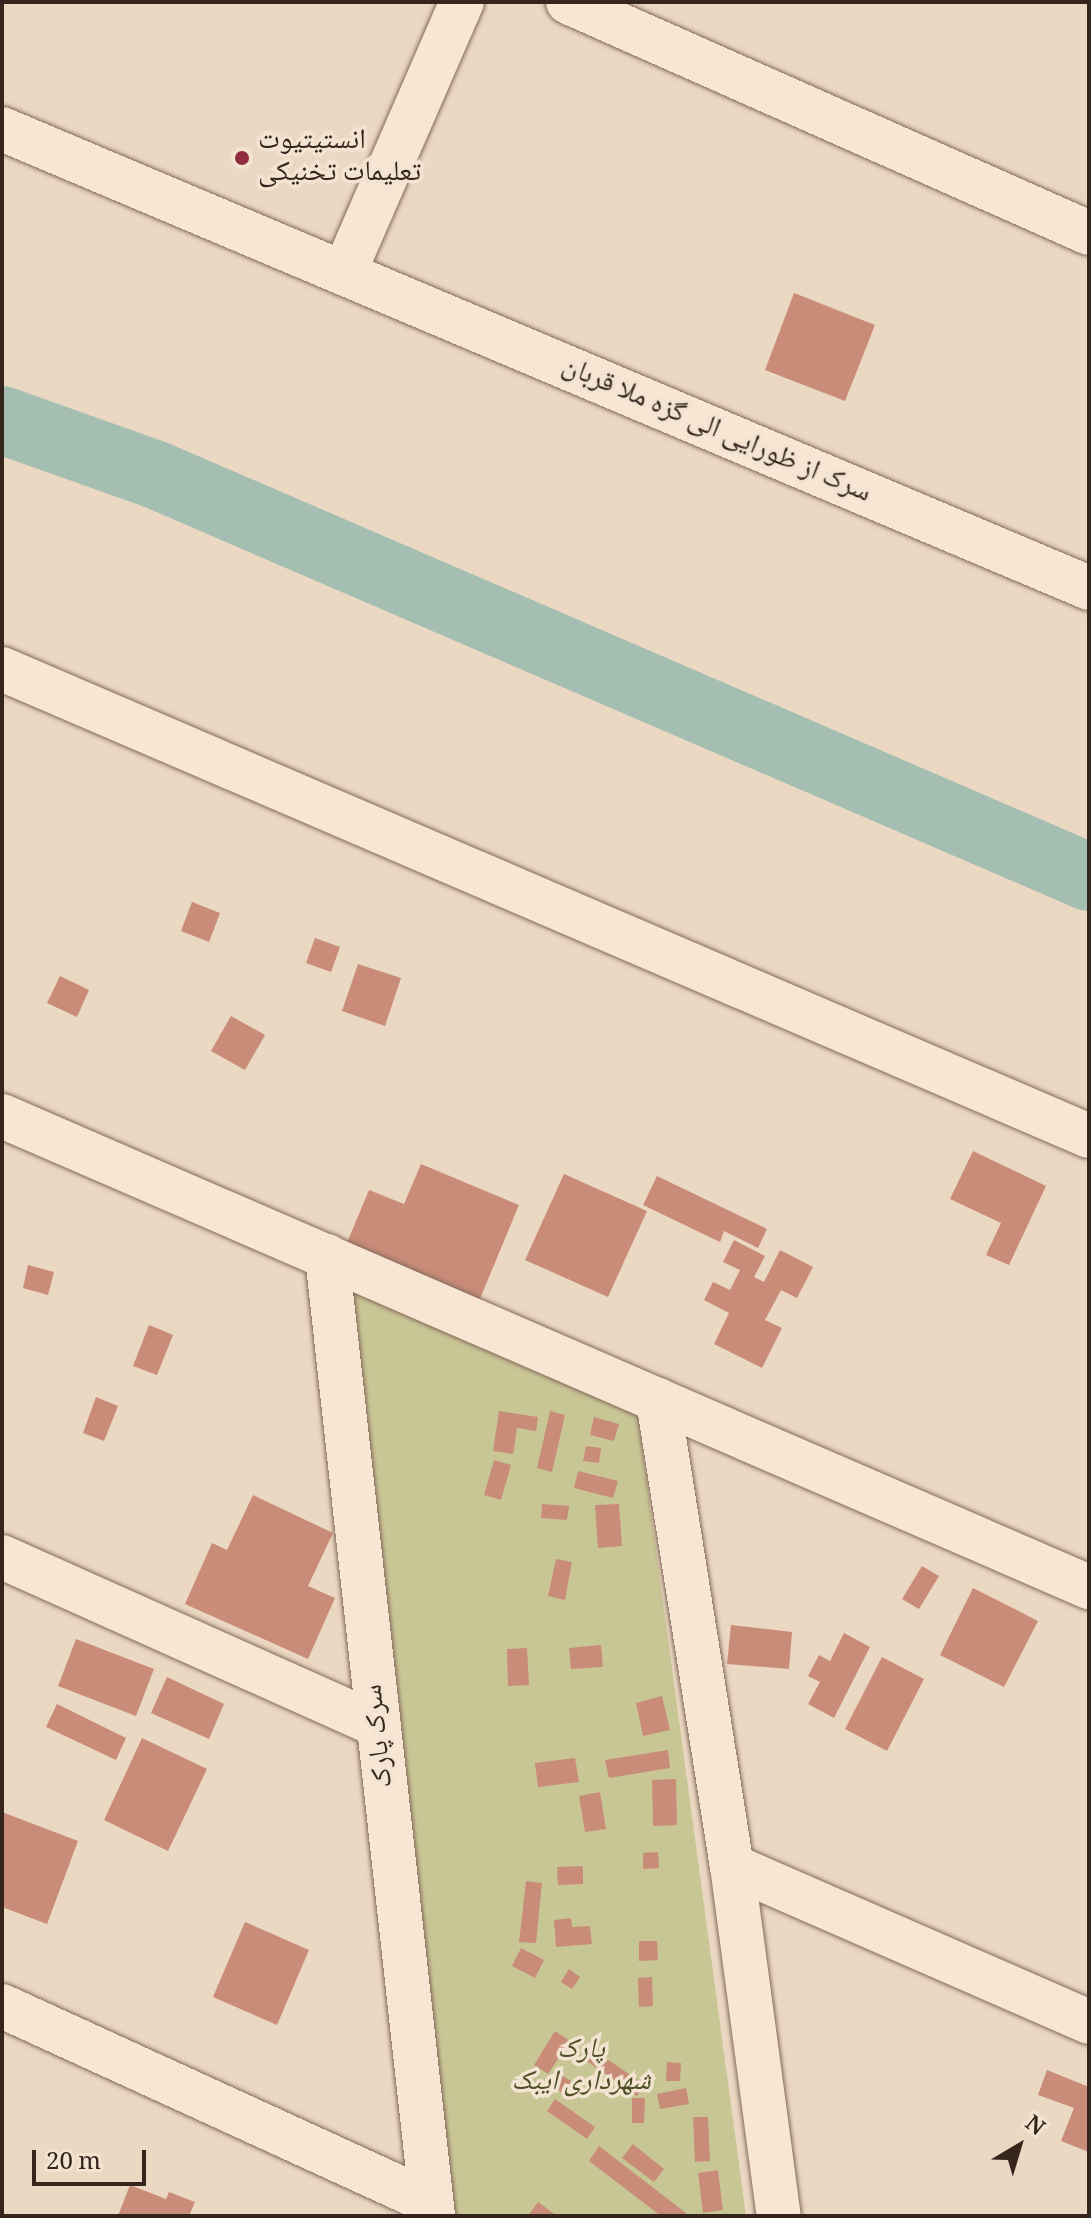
<!DOCTYPE html>
<html>
<head>
<meta charset="utf-8">
<style>
  body { margin:0 }
  #map { position:relative; width:1091px; height:2218px; overflow:hidden; background:#ebd8c2; font-family:Georgia,"Noto Naskh Arabic",serif }
  div>[style] { position:absolute }
  [style*='--x'] { left:calc(var(--x)*1px); top:calc(var(--y)*1px); width:calc(var(--w)*1px); rotate:calc(var(--a)*1deg) }
  .green>* { inset:0; background:#c9c696 }
  .river>* { height:68px; margin:-34px; padding:0 34px; transform-origin:34px; border-radius:34px; background:#a4beb2 }
  .building>* { inset:0; background:#c88c79 }
  .roads { filter:drop-shadow(0 0 2px #84695a) drop-shadow(0 0 2px #84695a) }
  .minor>* { height:44px; margin:-22px; padding:0 22px; transform-origin:22px; border-radius:22px; background:#f7e6d4 }
  .tertiary>* { height:44px; margin:-22px; padding:0 22px; transform-origin:22px; border-radius:22px; background:#f7e6d4 }
  .dots>* { width:22px; height:22px; translate:-50% -50%; box-sizing:border-box; border:4px solid #f3e3d1; border-radius:50% }
  span { translate:-50% -50%; white-space:nowrap; text-align:center; line-height:1.15; -webkit-text-stroke:7px #f3e3d1; paint-order:stroke }
  .poi-label { font-size:28px; color:#35251d }
  .left { translate:0 -50%; text-align:left }
  .street-label { font-size:28px; color:#35251d }
  .park-label { font-size:28px; color:#4d5025; font-style:italic }
  .frame { position:absolute; inset:0; border:4px solid #35251d; pointer-events:none }
  .north { position:absolute; left:979px; top:2106px; width:80px; height:80px; -webkit-text-stroke:6px #f3e3d1; paint-order:stroke; rotate:38deg; font-size:22px; font-weight:700; line-height:32px; text-align:center; color:#35251d }
  .north::after { content:''; display:block; margin:auto; width:28px; height:36px; background:#35251d; clip-path:polygon(50% 0,100% 100%,50% 72%,0 100%) }
  .scale { position:absolute; left:32px; top:2150px; width:114px; height:36px; box-sizing:border-box; border:4px solid #35251d; border-top:0; padding-left:10px; font-size:24px; line-height:28px; white-space:nowrap; color:#35251d; -webkit-text-stroke:6px #f3e3d1; paint-order:stroke }
</style>
</head>
<body>
<div id="map">
  <div class="green">
    <i style="clip-path:polygon(350px 1289px,636px 1402px,746px 2216px,452px 2216px)"></i>
  </div>
  <div class="river">
    <i style="--x:2;--y:420;--w:161;--a:19.6"></i>
    <i style="--x:154;--y:474;--w:1018;--a:23.32"></i>
  </div>
  <div class="building">
    <i style="clip-path:polygon(794px 293px,875px 325px,845px 401px,765px 370px)"></i>
    <i style="clip-path:polygon(192px 902px,220px 913px,209px 942px,181px 931px)"></i>
    <i style="clip-path:polygon(315px 938px,340px 947px,331px 972px,306px 963px)"></i>
    <i style="clip-path:polygon(358px 964px,401px 978px,385px 1026px,342px 1011px)"></i>
    <i style="clip-path:polygon(60px 976px,89px 990px,77px 1017px,47px 1003px)"></i>
    <i style="clip-path:polygon(231px 1016px,265px 1035px,245px 1070px,211px 1051px)"></i>
    <i style="clip-path:polygon(973px 1151px,1046px 1186px,1009px 1265px,986px 1255px,1001px 1223px,950px 1199px)"></i>
    <i style="clip-path:polygon(421px 1164px,519px 1205px,479px 1301px,346px 1245px,369px 1190px,404px 1204px)"></i>
    <i style="clip-path:polygon(564px 1174px,647px 1211px,608px 1297px,525px 1260px)"></i>
    <i style="clip-path:polygon(657px 1176px,767px 1229px,758px 1248px,724px 1231px,720px 1242px,643px 1205px)"></i>
    <i style="clip-path:polygon(734px 1240px,765px 1256px,754px 1277px,764px 1282px,780px 1250px,813px 1267px,797px 1298px,781px 1290px,765px 1320px,782px 1328px,762px 1368px,714px 1344px,729px 1313px,704px 1300px,713px 1282px,730px 1290px,740px 1270px,723px 1262px)"></i>
    <i style="clip-path:polygon(28px 1265px,54px 1272px,48px 1295px,23px 1288px)"></i>
    <i style="clip-path:polygon(149px 1325px,173px 1335px,157px 1375px,133px 1366px)"></i>
    <i style="clip-path:polygon(96px 1397px,118px 1406px,104px 1441px,83px 1433px)"></i>
    <i style="clip-path:polygon(499px 1411px,538px 1417px,536px 1431px,517px 1428px,513px 1454px,493px 1451px)"></i>
    <i style="clip-path:polygon(550px 1411px,565px 1415px,552px 1472px,537px 1468px)"></i>
    <i style="clip-path:polygon(594px 1417px,619px 1424px,614px 1441px,590px 1435px)"></i>
    <i style="clip-path:polygon(586px 1446px,601px 1448px,599px 1463px,583px 1461px)"></i>
    <i style="clip-path:polygon(494px 1460px,511px 1465px,501px 1500px,484px 1495px)"></i>
    <i style="clip-path:polygon(578px 1471px,618px 1481px,613px 1498px,574px 1488px)"></i>
    <i style="clip-path:polygon(253px 1495px,333px 1533px,308px 1586px,335px 1598px,308px 1659px,185px 1604px,212px 1543px,227px 1550px)"></i>
    <i style="clip-path:polygon(542px 1504px,569px 1506px,567px 1520px,541px 1518px)"></i>
    <i style="clip-path:polygon(619px 1504px,622px 1546px,598px 1548px,595px 1505px)"></i>
    <i style="clip-path:polygon(556px 1559px,572px 1562px,565px 1600px,548px 1596px)"></i>
    <i style="clip-path:polygon(922px 1566px,939px 1576px,919px 1609px,902px 1599px)"></i>
    <i style="clip-path:polygon(973px 1588px,1038px 1621px,1004px 1687px,940px 1655px)"></i>
    <i style="clip-path:polygon(731px 1625px,792px 1632px,789px 1669px,727px 1664px)"></i>
    <i style="clip-path:polygon(844px 1633px,870px 1647px,834px 1718px,808px 1704px,820px 1682px,808px 1676px,819px 1655px,830px 1661px)"></i>
    <i style="clip-path:polygon(76px 1639px,154px 1669px,136px 1716px,58px 1686px)"></i>
    <i style="clip-path:polygon(601px 1645px,603px 1667px,571px 1669px,569px 1648px)"></i>
    <i style="clip-path:polygon(527px 1648px,529px 1685px,508px 1686px,507px 1649px)"></i>
    <i style="clip-path:polygon(882px 1657px,924px 1679px,887px 1751px,845px 1729px)"></i>
    <i style="clip-path:polygon(167px 1677px,224px 1704px,209px 1739px,151px 1713px)"></i>
    <i style="clip-path:polygon(662px 1696px,670px 1730px,643px 1736px,636px 1703px)"></i>
    <i style="clip-path:polygon(57px 1704px,126px 1738px,116px 1760px,46px 1727px)"></i>
    <i style="clip-path:polygon(142px 1738px,207px 1769px,168px 1851px,104px 1820px)"></i>
    <i style="clip-path:polygon(668px 1750px,670px 1768px,609px 1778px,605px 1760px)"></i>
    <i style="clip-path:polygon(575px 1758px,579px 1782px,538px 1787px,535px 1763px)"></i>
    <i style="clip-path:polygon(676px 1779px,677px 1825px,653px 1826px,652px 1780px)"></i>
    <i style="clip-path:polygon(600px 1792px,606px 1829px,585px 1832px,579px 1796px)"></i>
    <i style="clip-path:polygon(2px 1812px,78px 1841px,47px 1924px,2px 1907px)"></i>
    <i style="clip-path:polygon(658px 1852px,659px 1868px,643px 1869px,643px 1853px)"></i>
    <i style="clip-path:polygon(583px 1866px,583px 1884px,558px 1885px,557px 1867px)"></i>
    <i style="clip-path:polygon(526px 1881px,542px 1883px,536px 1943px,519px 1942px)"></i>
    <i style="clip-path:polygon(571px 1918px,572px 1927px,590px 1926px,592px 1944px,556px 1947px,554px 1920px)"></i>
    <i style="clip-path:polygon(245px 1922px,309px 1950px,277px 2025px,213px 1997px)"></i>
    <i style="clip-path:polygon(639px 1941px,657px 1941px,658px 1960px,639px 1961px)"></i>
    <i style="clip-path:polygon(521px 1948px,544px 1960px,535px 1978px,512px 1966px)"></i>
    <i style="clip-path:polygon(569px 1969px,580px 1977px,572px 1989px,561px 1982px)"></i>
    <i style="clip-path:polygon(652px 1977px,653px 2006px,639px 2007px,638px 1978px)"></i>
    <i style="clip-path:polygon(555px 2031px,570px 2041px,548px 2074px,534px 2065px)"></i>
    <i style="clip-path:polygon(588px 2046px,645px 2085px,637px 2096px,581px 2057px)"></i>
    <i style="clip-path:polygon(667px 2062px,681px 2063px,680px 2081px,666px 2081px)"></i>
    <i style="clip-path:polygon(1047px 2070px,1089px 2087px,1089px 2152px,1061px 2141px,1074px 2108px,1038px 2095px)"></i>
    <i style="clip-path:polygon(559px 2074px,571px 2081px,565px 2094px,552px 2087px)"></i>
    <i style="clip-path:polygon(686px 2088px,689px 2104px,660px 2109px,657px 2094px)"></i>
    <i style="clip-path:polygon(632px 2098px,645px 2098px,644px 2123px,632px 2123px)"></i>
    <i style="clip-path:polygon(555px 2099px,595px 2127px,587px 2139px,547px 2111px)"></i>
    <i style="clip-path:polygon(693px 2117px,708px 2117px,710px 2161px,695px 2162px)"></i>
    <i style="clip-path:polygon(633px 2144px,664px 2169px,654px 2182px,622px 2158px)"></i>
    <i style="clip-path:polygon(599px 2146px,686px 2213px,684px 2216px,661px 2216px,589px 2161px)"></i>
    <i style="clip-path:polygon(718px 2170px,723px 2210px,703px 2213px,698px 2173px)"></i>
    <i style="clip-path:polygon(130px 2185px,166px 2199px,169px 2192px,195px 2202px,189px 2216px,118px 2216px)"></i>
    <i style="clip-path:polygon(538px 2202px,557px 2216px,528px 2216px)"></i>
  </div>
  <div class="roads">
    <div class="minor">
      <i style="--x:568;--y:2;--w:570;--a:23.91"></i>
      <i style="--x:344;--y:273;--w:296;--a:-66.5"></i>
      <i style="--x:2;--y:669;--w:1183;--a:23.25"></i>
      <i style="--x:2;--y:1116;--w:1185;--a:23.43"></i>
      <i style="--x:327;--y:1256;--w:966;--a:83.7"></i>
      <i style="--x:658;--y:1400;--w:472;--a:81"></i>
      <i style="--x:732;--y:1866;--w:353;--a:82.4"></i>
      <i style="--x:2;--y:1557;--w:413;--a:24.1"></i>
      <i style="--x:732;--y:1866;--w:390;--a:23.6"></i>
      <i style="--x:2;--y:2006;--w:472;--a:24.6"></i>
    </div>
    <div class="tertiary">
      <i style="--x:2;--y:129;--w:1180;--a:22.89"></i>
    </div>
  </div>
  <div class="dots">
    <i style="left:242px;top:158px;background:#902d3f"></i>
  </div>
  <div class="poi-label">
    <span class="left" style="left:258px;top:158px">انستیتیوت<br>تعلیمات تخنیکی</span>
  </div>
  <div class="street-label">
    <span style="left:716px;top:431px;rotate:23deg">سرک از ظورایی الی گزه ملا قربان</span>
    <span style="left:380px;top:1736px;rotate:-96deg">سرک پارک</span>
  </div>
  <div class="park-label">
    <span style="left:581px;top:2067px">پارک<br>شهرداری ایبک</span>
  </div>
  <div class="frame"></div>
  <div class="north">N</div>
  <div class="scale">20 m</div>
</div>
</body>
</html>
